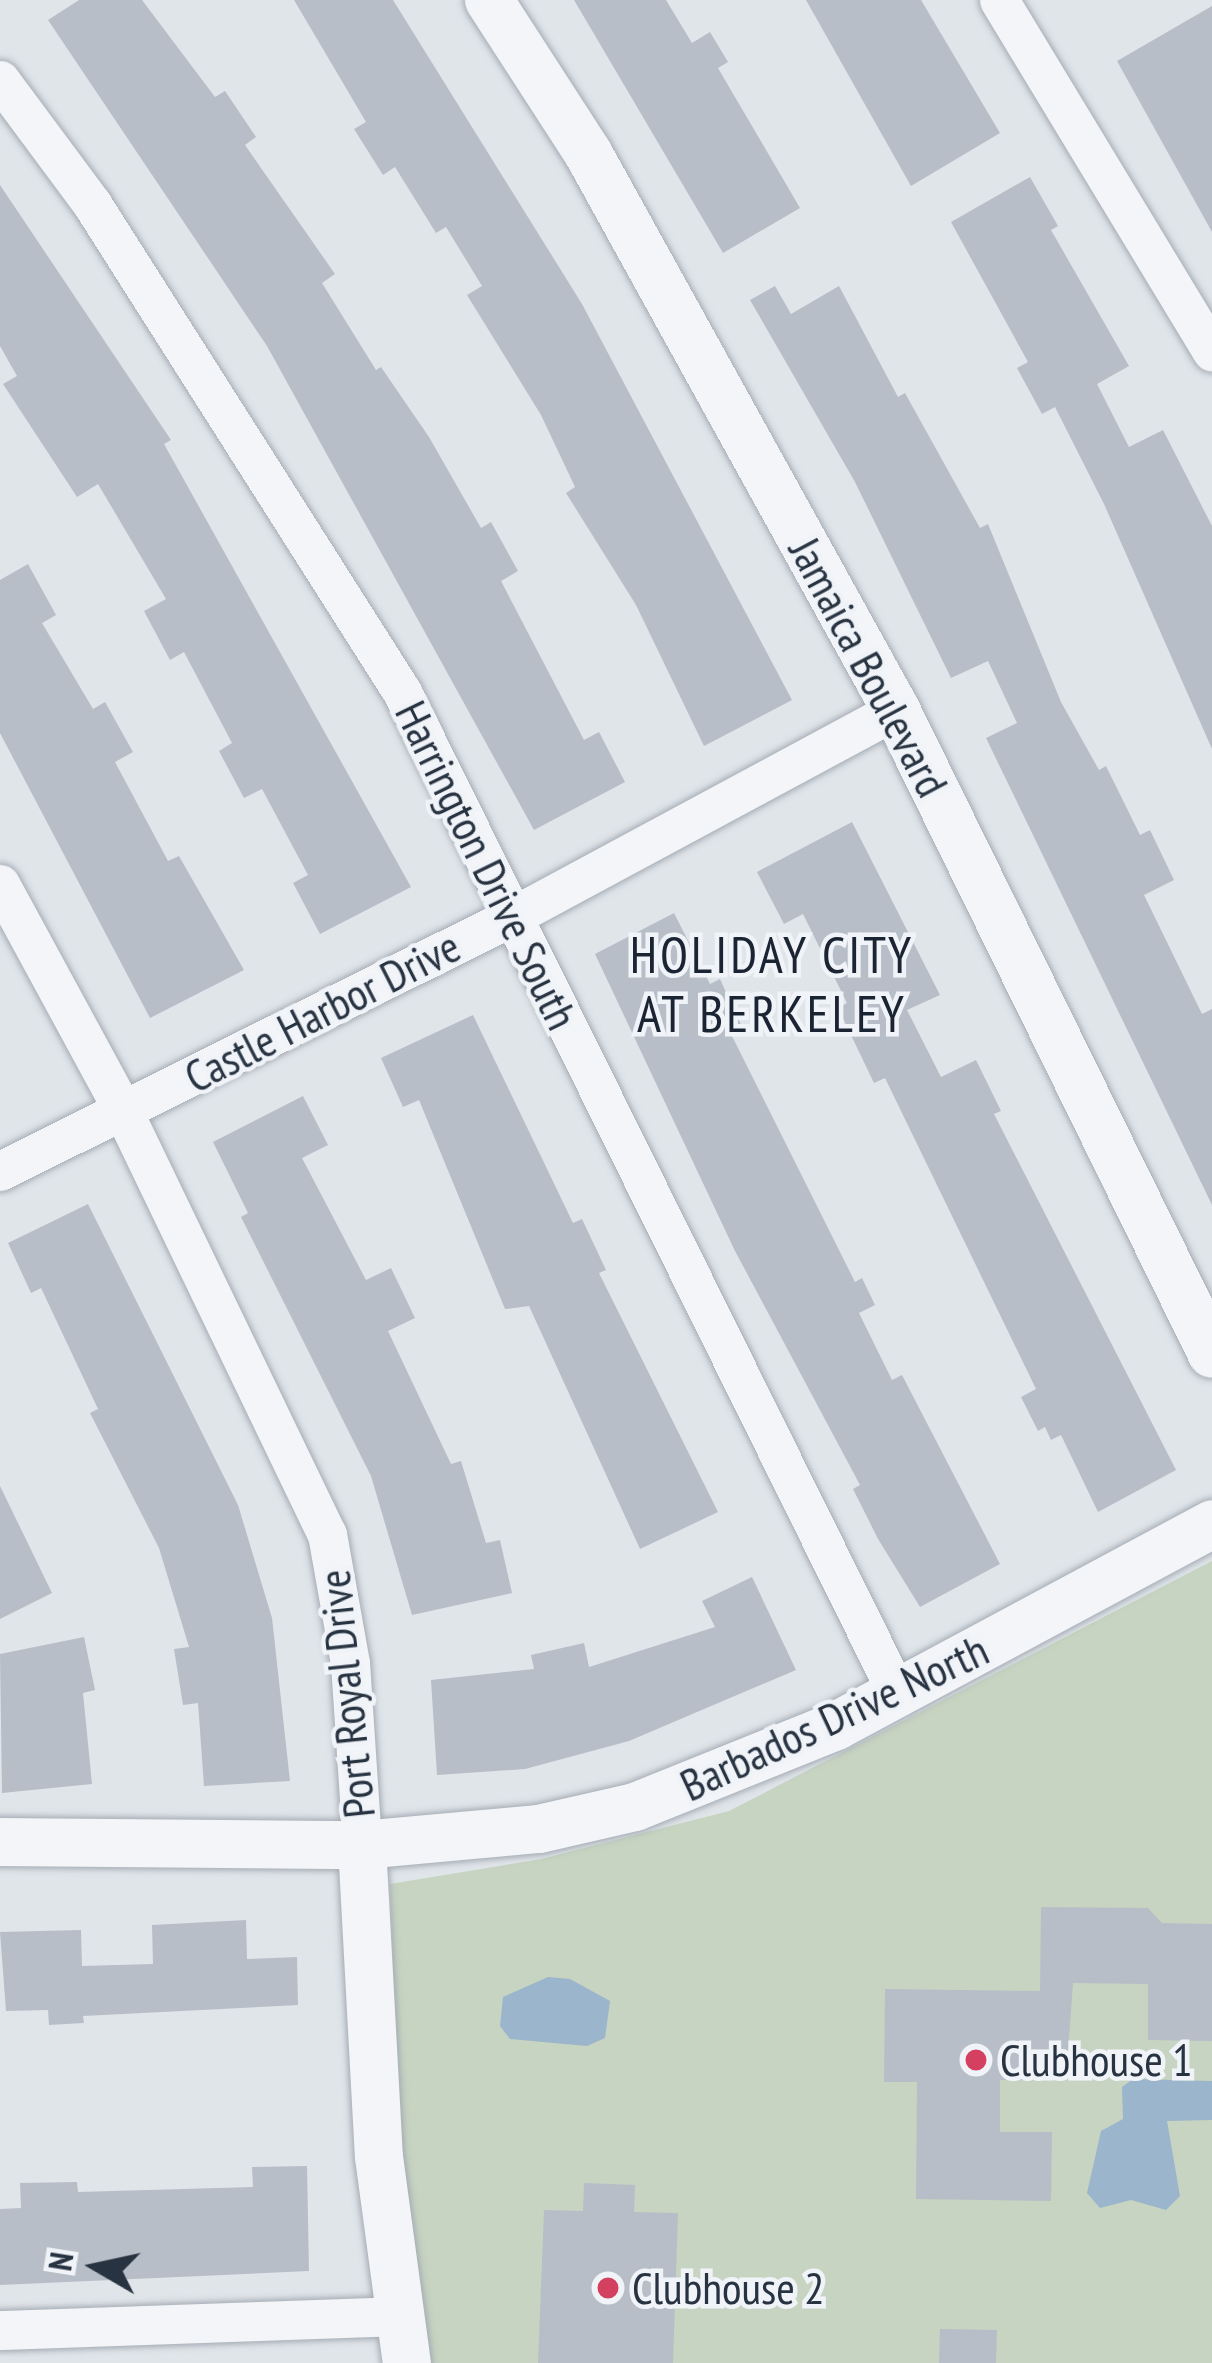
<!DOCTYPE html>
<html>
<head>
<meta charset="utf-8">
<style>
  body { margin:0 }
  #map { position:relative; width:1212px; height:2363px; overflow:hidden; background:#e0e5ea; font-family:"PT Sans Narrow",sans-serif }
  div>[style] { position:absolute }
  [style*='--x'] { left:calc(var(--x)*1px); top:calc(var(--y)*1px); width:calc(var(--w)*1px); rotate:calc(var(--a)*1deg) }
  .green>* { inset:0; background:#c7d4c1 }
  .water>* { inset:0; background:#9ab5cc }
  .building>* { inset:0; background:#b7bec7 }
  .roads { filter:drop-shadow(0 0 3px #a5acb4) drop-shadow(0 0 3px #a5acb4) }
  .minor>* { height:39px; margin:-19.5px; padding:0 19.5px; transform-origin:19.5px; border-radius:19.5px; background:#f3f5f8 }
  .tertiary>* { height:48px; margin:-24px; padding:0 24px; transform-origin:24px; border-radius:24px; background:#f3f5f8 }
  .dots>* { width:33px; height:33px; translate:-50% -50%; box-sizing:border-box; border:6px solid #f0f3f7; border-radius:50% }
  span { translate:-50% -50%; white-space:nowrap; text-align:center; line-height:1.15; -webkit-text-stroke:9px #f0f3f7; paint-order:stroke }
  .street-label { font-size:45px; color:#283342 }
  .poi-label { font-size:45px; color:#283342 }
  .left { translate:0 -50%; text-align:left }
  .quarter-label { font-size:51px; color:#1a2433; letter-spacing:3px }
  .north { position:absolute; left:36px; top:2207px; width:120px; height:120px; -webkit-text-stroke:9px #f0f3f7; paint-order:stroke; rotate:279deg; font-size:33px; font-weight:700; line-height:48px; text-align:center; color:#283342 }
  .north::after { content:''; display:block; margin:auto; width:42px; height:54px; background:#283342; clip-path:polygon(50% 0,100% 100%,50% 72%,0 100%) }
</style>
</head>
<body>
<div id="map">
  <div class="green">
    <i style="clip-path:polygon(1212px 1561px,1212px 2363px,423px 2363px,404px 2279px,390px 1884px,541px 1859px,729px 1811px)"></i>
  </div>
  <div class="water">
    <i style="clip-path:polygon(548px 1977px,570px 1979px,610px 2001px,605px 2038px,587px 2046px,510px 2039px,500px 2026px,503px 1997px)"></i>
    <i style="clip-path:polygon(1133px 2079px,1212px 2081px,1212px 2120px,1167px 2121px,1180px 2196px,1166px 2210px,1131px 2200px,1100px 2208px,1087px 2193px,1101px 2131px,1123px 2119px,1122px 2087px)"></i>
  </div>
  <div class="building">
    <i style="clip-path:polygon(79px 0,142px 0,215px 97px,225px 91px,256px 137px,245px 145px,335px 274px,322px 283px,376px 370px,381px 367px,429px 437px,481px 528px,491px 522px,518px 571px,501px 581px,584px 740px,599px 732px,625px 782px,534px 830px,267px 346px,48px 20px)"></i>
    <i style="clip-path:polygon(294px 0,393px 0,582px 304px,792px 700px,704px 746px,636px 605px,566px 493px,575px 487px,541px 415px,467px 295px,482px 286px,446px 227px,436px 233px,395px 167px,383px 175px,354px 129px,366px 122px)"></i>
    <i style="clip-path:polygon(574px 0,666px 0,692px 43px,710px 32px,728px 62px,718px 68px,800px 208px,723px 253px)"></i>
    <i style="clip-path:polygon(806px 0,921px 0,1000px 133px,911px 186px)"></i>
    <i style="clip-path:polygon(1212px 6px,1212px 232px,1117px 61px)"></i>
    <i style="clip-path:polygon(1030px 177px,1058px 226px,1051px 230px,1129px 366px,1097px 384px,1129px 447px,1163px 430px,1212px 526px,1212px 749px,1104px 504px,1055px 407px,1042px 414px,1017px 368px,1028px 362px,951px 222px)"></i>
    <i style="clip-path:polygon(0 185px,171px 440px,164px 444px,411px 887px,320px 934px,293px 883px,308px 875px,262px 789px,244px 798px,219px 751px,232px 743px,184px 652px,170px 660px,144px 611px,166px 599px,98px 484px,77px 497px,3px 384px,17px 376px,0 346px)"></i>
    <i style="clip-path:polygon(775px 286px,791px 314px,839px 286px,898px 397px,905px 393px,980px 528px,988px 524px,1061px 702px,1099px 770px,1106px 766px,1140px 835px,1150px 830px,1174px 880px,1144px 895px,1202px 1014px,1212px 1009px,1212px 1205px,986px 738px,1017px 723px,988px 661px,951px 678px,855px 482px,750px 300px)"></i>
    <i style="clip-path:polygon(28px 564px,56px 615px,42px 623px,93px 709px,105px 702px,133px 752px,115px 762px,168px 861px,179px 856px,244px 970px,150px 1018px,0 733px,0 580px)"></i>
    <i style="clip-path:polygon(852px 822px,940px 995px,907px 1010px,941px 1077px,976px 1060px,1001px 1111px,994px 1114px,1176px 1470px,1098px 1512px,1061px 1435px,1051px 1440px,1045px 1427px,1038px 1431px,1021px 1397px,1036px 1389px,885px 1078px,874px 1083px,838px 1008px,847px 1003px,803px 914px,784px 924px,757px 872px)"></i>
    <i style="clip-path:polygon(674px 913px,710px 984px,720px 979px,743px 1029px,731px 1034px,855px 1282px,862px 1278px,875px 1305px,859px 1313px,892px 1380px,902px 1375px,1000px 1564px,920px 1607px,878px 1539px,853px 1489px,860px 1485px,735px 1251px,595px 954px)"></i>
    <i style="clip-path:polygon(473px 1015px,573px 1223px,582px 1219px,606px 1270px,599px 1273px,718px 1512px,640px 1549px,529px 1306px,505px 1309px,419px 1100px,403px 1107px,381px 1058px)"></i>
    <i style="clip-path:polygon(303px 1096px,328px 1145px,302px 1158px,366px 1280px,391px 1268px,415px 1318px,388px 1331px,451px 1464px,461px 1461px,486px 1543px,500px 1540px,512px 1593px,412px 1615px,371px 1476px,241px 1217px,248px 1213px,213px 1142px)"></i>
    <i style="clip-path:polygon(88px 1204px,238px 1505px,272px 1618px,290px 1781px,204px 1786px,198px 1703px,183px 1705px,174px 1649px,189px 1647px,159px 1548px,90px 1413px,98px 1409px,41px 1288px,31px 1293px,8px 1243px)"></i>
    <i style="clip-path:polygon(0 1486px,52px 1593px,0 1619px)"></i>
    <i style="clip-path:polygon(752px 1577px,796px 1670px,629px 1741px,525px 1769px,437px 1775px,431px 1680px,534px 1669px,531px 1655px,584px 1643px,589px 1667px,715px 1627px,702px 1601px)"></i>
    <i style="clip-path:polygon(84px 1637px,95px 1690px,83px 1693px,92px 1784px,2px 1793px,0 1654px)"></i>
    <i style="clip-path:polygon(1041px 1907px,1148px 1908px,1162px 1923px,1212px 1924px,1212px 2041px,1148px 2040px,1148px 1984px,1073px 1983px,1066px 2080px,1000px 2080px,1000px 2132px,1052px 2132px,1051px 2201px,916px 2199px,917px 2082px,884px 2082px,885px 1989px,1040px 1991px)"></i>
    <i style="clip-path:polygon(246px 1920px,247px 1959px,297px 1957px,298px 2005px,83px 2016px,84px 2023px,49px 2025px,48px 2010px,6px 2011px,0 1932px,81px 1930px,82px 1966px,153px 1964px,152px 1925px)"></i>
    <i style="clip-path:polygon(307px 2166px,309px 2271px,0 2285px,0 2209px,21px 2208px,20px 2183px,77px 2182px,78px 2192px,253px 2187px,252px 2167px)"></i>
    <i style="clip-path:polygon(584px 2183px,635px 2185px,634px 2212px,678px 2213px,673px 2363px,538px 2363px,544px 2210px,583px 2211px)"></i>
    <i style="clip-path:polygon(940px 2329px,997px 2330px,996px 2363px,939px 2363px)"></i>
  </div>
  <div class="roads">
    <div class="minor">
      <i style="--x:999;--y:0;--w:411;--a:58.8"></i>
      <i style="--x:0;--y:80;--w:154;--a:53.4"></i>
      <i style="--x:92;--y:204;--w:578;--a:57.57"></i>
      <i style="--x:402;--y:692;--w:1119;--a:63.69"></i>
      <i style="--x:0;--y:884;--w:258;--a:61.5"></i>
      <i style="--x:123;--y:1111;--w:470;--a:64.3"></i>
      <i style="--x:327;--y:1534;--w:131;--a:79.9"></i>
      <i style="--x:350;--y:1663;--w:182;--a:86.2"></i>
      <i style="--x:0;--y:1171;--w:573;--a:-26.43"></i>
      <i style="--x:513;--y:916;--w:435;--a:-28.3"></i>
      <i style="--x:0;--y:2330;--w:396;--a:-2"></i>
    </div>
    <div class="tertiary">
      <i style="--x:489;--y:0;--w:182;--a:57.1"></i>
      <i style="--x:588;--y:153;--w:636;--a:61.06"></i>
      <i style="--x:896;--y:710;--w:717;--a:63.86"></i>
      <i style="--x:0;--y:1842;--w:362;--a:0.5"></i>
      <i style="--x:362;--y:1845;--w:178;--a:-5.2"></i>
      <i style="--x:539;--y:1829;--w:98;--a:-12.9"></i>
      <i style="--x:635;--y:1807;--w:217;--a:-21.9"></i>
      <i style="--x:836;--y:1726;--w:427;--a:-28.2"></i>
      <i style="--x:362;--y:1845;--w:312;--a:86.9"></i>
      <i style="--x:379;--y:2157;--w:208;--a:82.3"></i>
    </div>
  </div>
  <div class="dots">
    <i style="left:976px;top:2060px;background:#d4405f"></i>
    <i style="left:608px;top:2288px;background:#d4405f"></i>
  </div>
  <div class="street-label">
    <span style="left:869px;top:667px;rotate:62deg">Jamaica Boulevard</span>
    <span style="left:487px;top:865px;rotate:64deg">Harrington Drive South</span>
    <span style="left:322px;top:1011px;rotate:-27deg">Castle Harbor Drive</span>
    <span style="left:346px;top:1694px;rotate:-96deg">Port Royal Drive</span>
    <span style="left:834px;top:1717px;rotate:-25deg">Barbados Drive North</span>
  </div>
  <div class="poi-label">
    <span class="left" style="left:1000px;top:2060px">Clubhouse 1</span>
    <span class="left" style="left:632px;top:2288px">Clubhouse 2</span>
  </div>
  <div class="quarter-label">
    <span style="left:772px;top:984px">HOLIDAY CITY<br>AT BERKELEY</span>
  </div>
  <div class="north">N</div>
</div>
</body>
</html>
